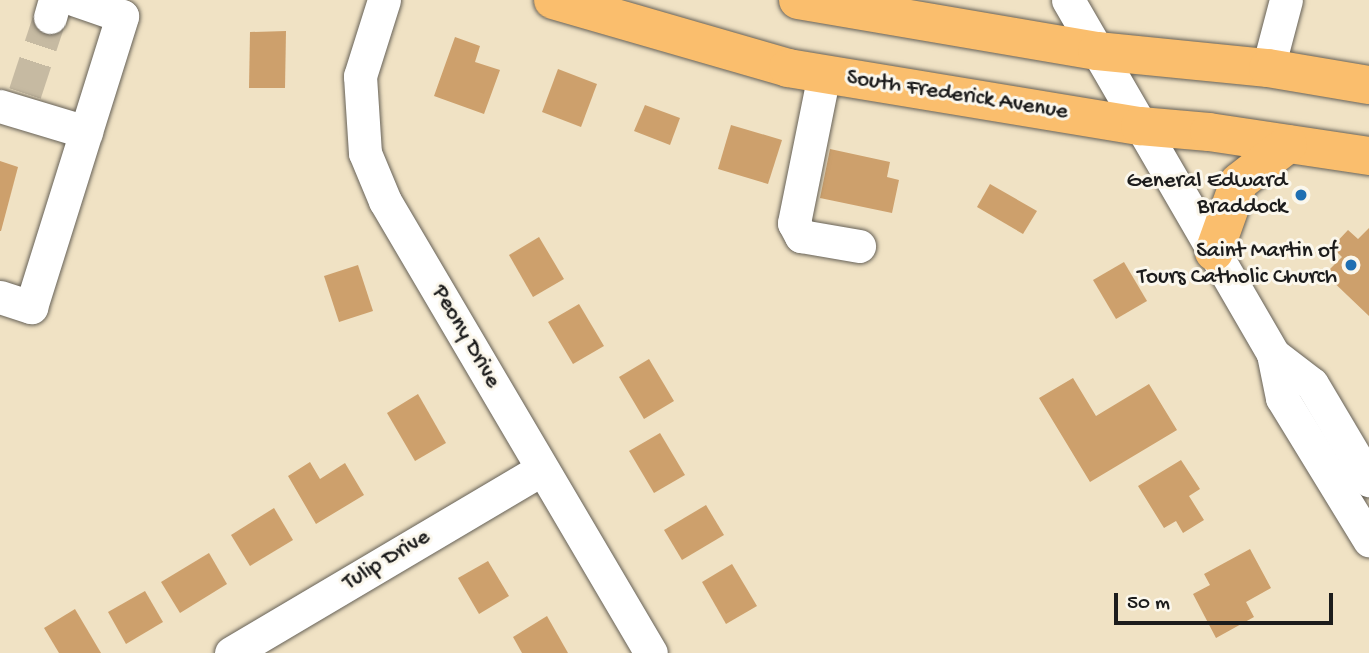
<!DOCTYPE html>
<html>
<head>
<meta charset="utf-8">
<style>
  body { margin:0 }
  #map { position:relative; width:1369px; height:653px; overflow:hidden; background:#f0e2c4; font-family:"Gochi Hand",sans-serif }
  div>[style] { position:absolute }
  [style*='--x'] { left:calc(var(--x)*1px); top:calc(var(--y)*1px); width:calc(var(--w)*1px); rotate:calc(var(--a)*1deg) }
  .building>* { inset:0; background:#cda06c }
  .minor-tunnel>* { height:33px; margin-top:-16.5px; transform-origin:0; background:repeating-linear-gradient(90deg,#c6baa2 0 33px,transparent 0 50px) }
  .roads { filter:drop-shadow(0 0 2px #666157) drop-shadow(0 0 2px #666157) }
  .minor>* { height:33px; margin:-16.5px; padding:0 16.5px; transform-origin:16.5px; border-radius:16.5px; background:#fff }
  .major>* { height:38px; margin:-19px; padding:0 19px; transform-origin:19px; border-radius:19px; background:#fabe6d }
  .dots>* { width:19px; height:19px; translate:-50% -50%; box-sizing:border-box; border:4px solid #fbf7ec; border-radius:50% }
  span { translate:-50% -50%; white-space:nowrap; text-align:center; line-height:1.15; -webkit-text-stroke:6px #fbf7ec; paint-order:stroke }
  .street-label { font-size:23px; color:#1c1c1c }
  .poi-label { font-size:23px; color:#1c1c1c }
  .right { translate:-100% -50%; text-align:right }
  .scale { position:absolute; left:1114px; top:593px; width:219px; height:32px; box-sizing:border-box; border:4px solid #1c1c1c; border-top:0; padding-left:9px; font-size:21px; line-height:24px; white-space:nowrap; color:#1c1c1c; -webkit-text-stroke:5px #fbf7ec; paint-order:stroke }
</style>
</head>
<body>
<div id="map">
  <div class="building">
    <i style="clip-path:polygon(286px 31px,285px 88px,249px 88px,250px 32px)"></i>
    <i style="clip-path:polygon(455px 37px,480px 46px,475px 62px,500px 70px,484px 114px,434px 96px)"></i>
    <i style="clip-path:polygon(558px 69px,597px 84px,581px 127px,542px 112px)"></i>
    <i style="clip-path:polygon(645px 105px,680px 118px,670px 145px,634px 131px)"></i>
    <i style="clip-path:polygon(731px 125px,782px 140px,768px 184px,718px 169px)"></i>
    <i style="clip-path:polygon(830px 149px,890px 162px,887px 177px,899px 180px,892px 213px,820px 198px)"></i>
    <i style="clip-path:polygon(0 161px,18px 167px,1px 231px,0 231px)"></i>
    <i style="clip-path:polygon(990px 184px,1037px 211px,1023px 234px,977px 207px)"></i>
    <i style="clip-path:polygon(1369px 228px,1369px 316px,1325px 274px,1342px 257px,1332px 247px,1348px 230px,1358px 239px)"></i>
    <i style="clip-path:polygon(539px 237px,564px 279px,533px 297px,509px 255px)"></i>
    <i style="clip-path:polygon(1124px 262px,1147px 301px,1116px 319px,1093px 280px)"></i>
    <i style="clip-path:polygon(358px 265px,373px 311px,339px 322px,324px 276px)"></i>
    <i style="clip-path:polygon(579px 304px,604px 346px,573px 364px,548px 322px)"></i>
    <i style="clip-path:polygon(649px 359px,674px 401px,644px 419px,619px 377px)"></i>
    <i style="clip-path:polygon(1073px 378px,1096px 416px,1149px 384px,1177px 430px,1090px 482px,1039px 398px)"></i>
    <i style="clip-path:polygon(418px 394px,446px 443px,415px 461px,387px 413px)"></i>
    <i style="clip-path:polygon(660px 433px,685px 475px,654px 493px,629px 451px)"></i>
    <i style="clip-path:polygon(1181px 460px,1200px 489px,1189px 496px,1204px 520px,1183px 533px,1176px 521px,1164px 528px,1138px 486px)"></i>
    <i style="clip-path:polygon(310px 462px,320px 479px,345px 463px,364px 495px,316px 524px,288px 476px)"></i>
    <i style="clip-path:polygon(706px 505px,724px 535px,682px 560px,664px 530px)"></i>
    <i style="clip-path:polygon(274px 508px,293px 540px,250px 566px,231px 535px)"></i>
    <i style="clip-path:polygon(1250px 549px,1271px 588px,1246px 602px,1254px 617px,1216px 638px,1193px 594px,1210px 585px,1204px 574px)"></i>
    <i style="clip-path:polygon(209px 553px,227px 584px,180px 613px,161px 582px)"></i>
    <i style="clip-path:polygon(488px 561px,509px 596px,479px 614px,458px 578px)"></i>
    <i style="clip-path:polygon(732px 564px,757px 606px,726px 624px,702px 582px)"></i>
    <i style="clip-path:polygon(145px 591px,163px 622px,126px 644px,108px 612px)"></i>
    <i style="clip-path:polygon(75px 609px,101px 653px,59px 653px,44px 628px)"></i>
    <i style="clip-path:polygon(547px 616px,568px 653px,522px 653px,513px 637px)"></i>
  </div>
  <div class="minor-tunnel">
    <i style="--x:25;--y:93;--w:80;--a:-71.8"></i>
  </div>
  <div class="roads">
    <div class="minor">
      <i style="--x:384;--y:0;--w:80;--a:107.5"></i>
      <i style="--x:360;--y:76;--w:77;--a:86.3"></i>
      <i style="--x:365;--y:153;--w:52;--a:67.4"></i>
      <i style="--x:385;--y:201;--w:524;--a:59.52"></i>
      <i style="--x:1068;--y:0;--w:409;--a:59.9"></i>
      <i style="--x:1273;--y:354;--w:45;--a:78.4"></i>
      <i style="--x:1282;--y:398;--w:167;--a:58.5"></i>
      <i style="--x:50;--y:17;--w:18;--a:-74"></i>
      <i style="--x:1268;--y:68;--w:70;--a:-75.2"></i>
      <i style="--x:824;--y:74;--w:152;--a:101.4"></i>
      <i style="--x:794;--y:223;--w:15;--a:62"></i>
      <i style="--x:801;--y:236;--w:59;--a:9.8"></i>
      <i style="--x:0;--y:106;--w:90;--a:16.8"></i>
      <i style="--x:0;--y:297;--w:33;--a:18"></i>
      <i style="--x:31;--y:307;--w:305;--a:-72.6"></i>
      <i style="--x:122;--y:16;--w:49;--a:-160.8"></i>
      <i style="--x:1273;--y:354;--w:49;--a:37.6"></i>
      <i style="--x:1312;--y:384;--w:112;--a:59.3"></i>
      <i style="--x:231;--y:653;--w:361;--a:-30.6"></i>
    </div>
    <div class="major">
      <i style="--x:553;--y:0;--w:245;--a:16.1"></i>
      <i style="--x:788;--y:68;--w:357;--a:9.4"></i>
      <i style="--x:1140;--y:126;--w:69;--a:5"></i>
      <i style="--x:1209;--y:132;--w:162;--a:8.5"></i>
      <i style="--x:798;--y:0;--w:303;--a:9.7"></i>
      <i style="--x:1097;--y:51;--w:172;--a:5.7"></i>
      <i style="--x:1268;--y:68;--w:102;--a:9.6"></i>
      <i style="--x:1214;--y:252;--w:74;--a:-70.3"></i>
      <i style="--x:1239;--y:182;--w:62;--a:-37.8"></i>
    </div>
  </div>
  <div class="dots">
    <i style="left:1301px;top:195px;background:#1f6fb2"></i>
    <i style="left:1351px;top:265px;background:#1f6fb2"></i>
  </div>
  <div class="street-label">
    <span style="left:957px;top:96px;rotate:9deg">South Frederick Avenue</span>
    <span style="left:465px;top:337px;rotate:60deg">Peony Drive</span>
    <span style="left:387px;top:561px;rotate:-31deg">Tulip Drive</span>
  </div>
  <div class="poi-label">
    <span class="right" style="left:1287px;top:195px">General Edward<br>Braddock</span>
    <span class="right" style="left:1337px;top:265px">Saint Martin of<br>Tours Catholic Church</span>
  </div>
  <div class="scale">50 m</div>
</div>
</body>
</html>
